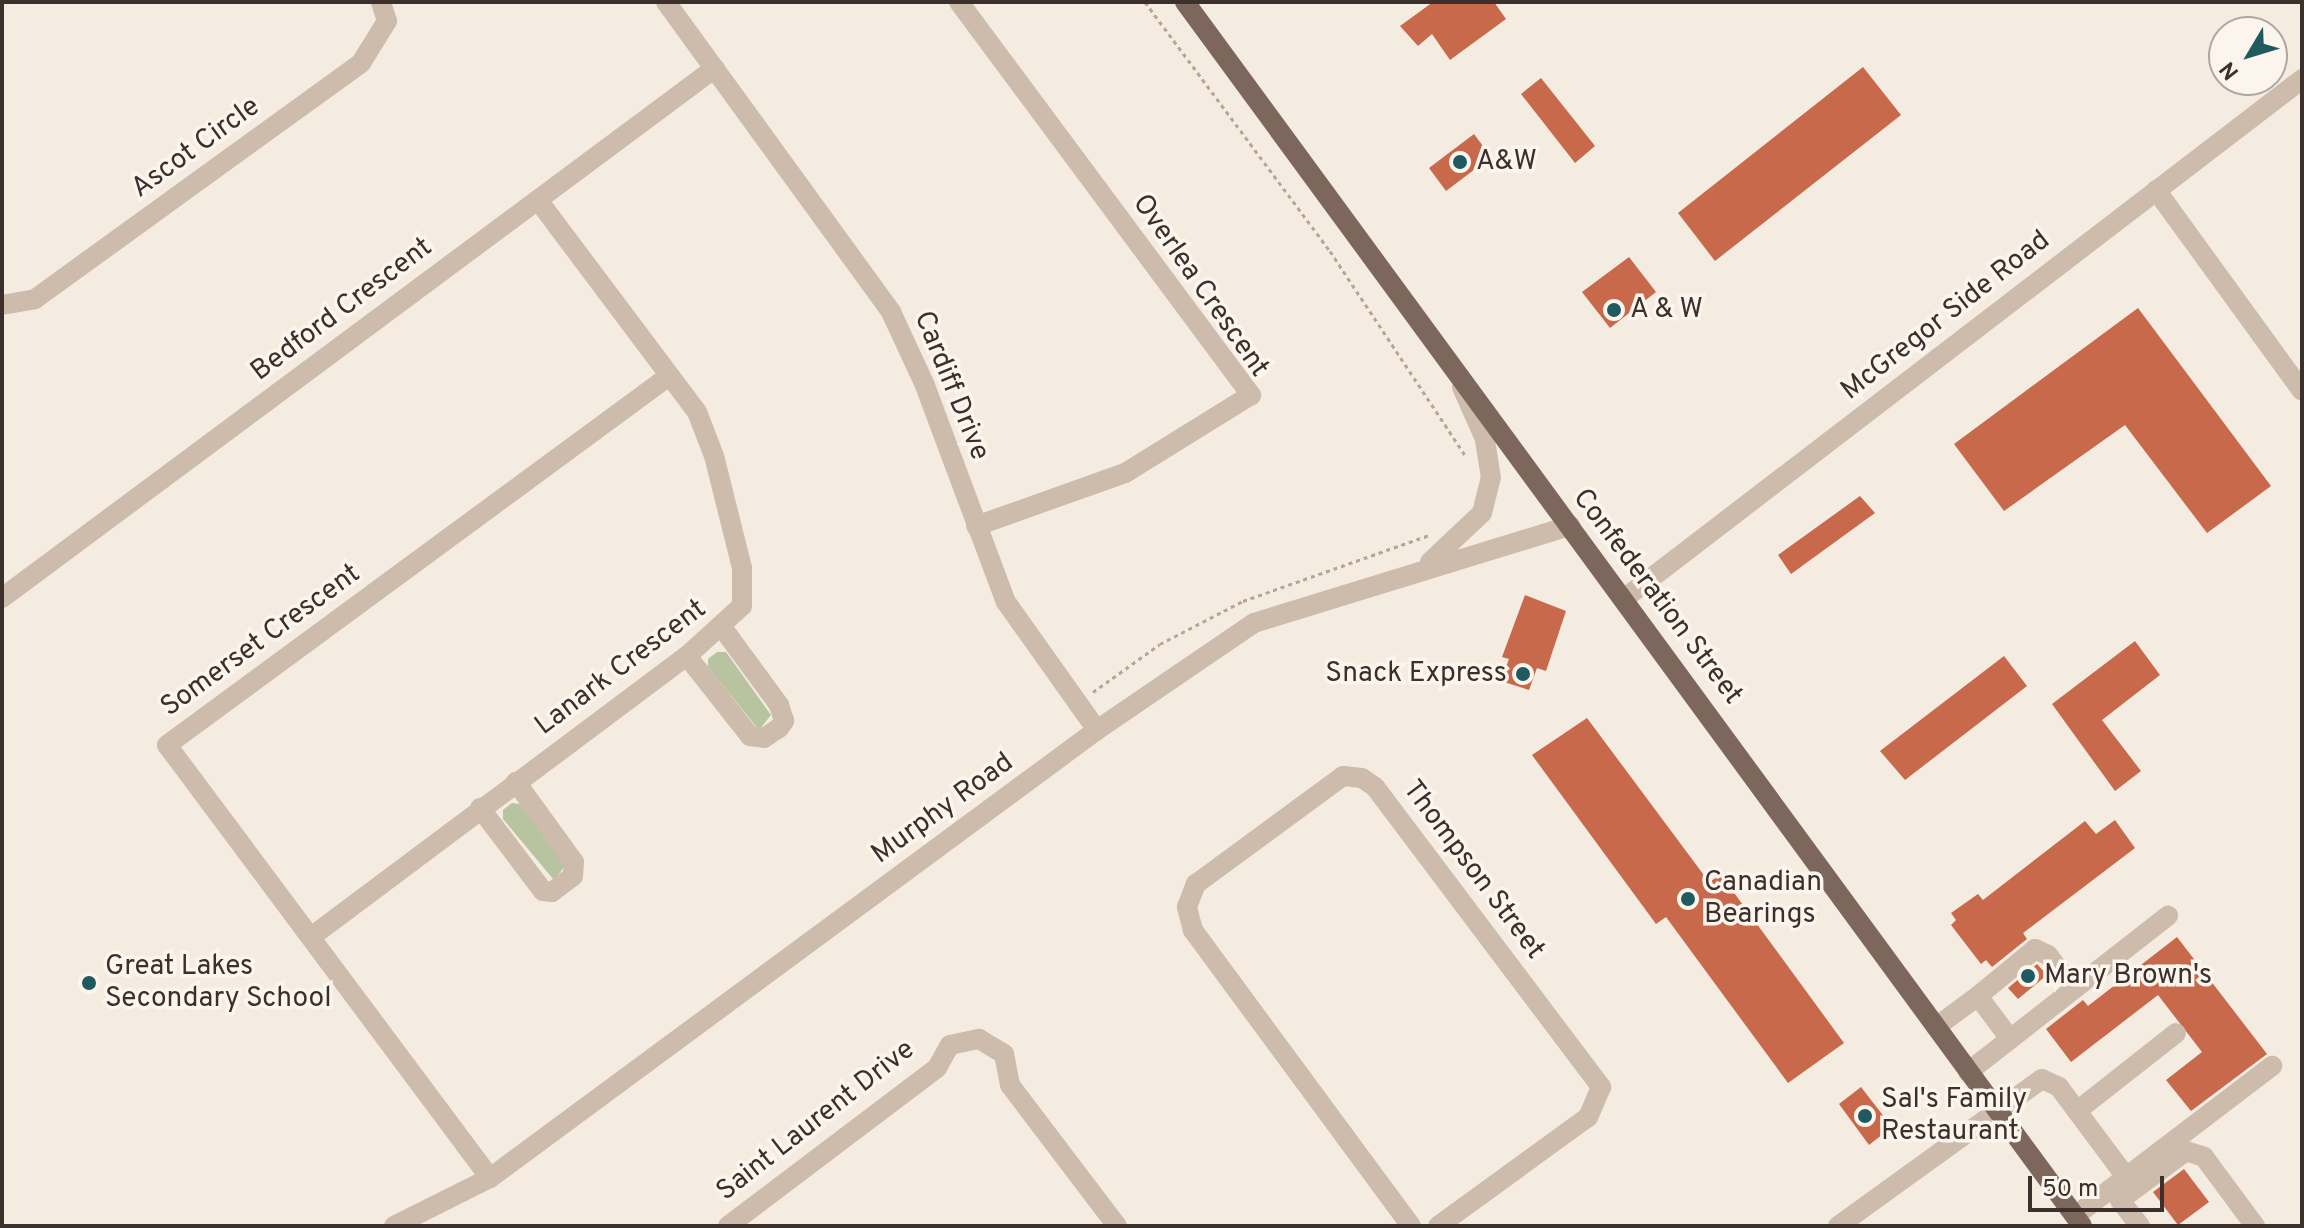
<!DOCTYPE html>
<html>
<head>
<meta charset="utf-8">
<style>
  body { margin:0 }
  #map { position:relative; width:2304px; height:1228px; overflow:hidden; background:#f4ebe1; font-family:Overpass,sans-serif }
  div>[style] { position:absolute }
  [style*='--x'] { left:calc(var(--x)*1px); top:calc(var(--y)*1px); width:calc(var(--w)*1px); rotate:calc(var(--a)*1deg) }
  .green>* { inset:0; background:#b8c4a0 }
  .building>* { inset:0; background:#c8694b }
  .path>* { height:3px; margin-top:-1.5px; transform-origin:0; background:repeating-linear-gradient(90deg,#b9a596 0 4px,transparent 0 8px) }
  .minor>* { height:20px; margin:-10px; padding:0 10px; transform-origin:10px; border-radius:10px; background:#cdbbac }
  .major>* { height:20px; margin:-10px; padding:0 10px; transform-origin:10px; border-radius:10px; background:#7d675c }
  .dots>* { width:22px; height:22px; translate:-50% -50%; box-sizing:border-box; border:4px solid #fbf5ee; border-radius:50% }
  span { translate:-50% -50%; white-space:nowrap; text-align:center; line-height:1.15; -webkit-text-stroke:7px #fbf5ee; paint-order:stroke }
  .street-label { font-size:28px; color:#3b302b }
  .poi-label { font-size:28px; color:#3b302b }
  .left { translate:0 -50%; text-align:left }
  .right { translate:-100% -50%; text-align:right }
  .frame { position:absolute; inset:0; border:4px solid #3b302b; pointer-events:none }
  .north { position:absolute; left:2208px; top:16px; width:80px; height:80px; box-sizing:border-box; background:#fbf5ee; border:2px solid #aea6a0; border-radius:50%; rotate:232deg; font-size:22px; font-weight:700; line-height:32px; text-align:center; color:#3b302b }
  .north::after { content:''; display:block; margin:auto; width:28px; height:36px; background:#1f5a5e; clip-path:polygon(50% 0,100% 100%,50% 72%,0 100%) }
  .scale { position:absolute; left:2028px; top:1176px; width:136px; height:36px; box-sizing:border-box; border:4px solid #3b302b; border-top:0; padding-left:10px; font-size:24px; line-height:28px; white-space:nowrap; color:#3b302b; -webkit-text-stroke:6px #fbf5ee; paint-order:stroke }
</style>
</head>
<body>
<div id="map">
  <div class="green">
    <i style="clip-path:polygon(717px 652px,726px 652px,771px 715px,759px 730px,708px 667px,708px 659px)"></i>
    <i style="clip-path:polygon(512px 803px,521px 804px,566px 865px,554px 880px,503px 819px,503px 810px)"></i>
  </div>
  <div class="building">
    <i style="clip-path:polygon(1433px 2px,1494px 2px,1506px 19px,1450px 60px,1432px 34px,1418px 46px,1400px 26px)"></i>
    <i style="clip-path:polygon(1863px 67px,1901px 115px,1715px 261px,1678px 213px)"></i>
    <i style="clip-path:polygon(1541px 78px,1595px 146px,1575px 163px,1521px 94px)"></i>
    <i style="clip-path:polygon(1474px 134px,1491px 157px,1446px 191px,1429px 168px)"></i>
    <i style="clip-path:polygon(1629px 257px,1656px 292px,1610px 328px,1582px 292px)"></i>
    <i style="clip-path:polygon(2138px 308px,2271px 486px,2207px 533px,2125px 425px,2004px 511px,1954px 444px)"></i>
    <i style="clip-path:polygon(1860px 496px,1875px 513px,1791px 574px,1778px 555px)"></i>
    <i style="clip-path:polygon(1525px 595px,1566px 611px,1546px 671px,1537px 668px,1529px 690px,1501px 681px,1509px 659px,1502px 657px)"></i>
    <i style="clip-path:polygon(2135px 641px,2160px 675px,2102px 720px,2141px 771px,2115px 791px,2052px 704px)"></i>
    <i style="clip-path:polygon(2004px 656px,2027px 686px,1905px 780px,1880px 751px)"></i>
    <i style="clip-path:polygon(1587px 718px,1709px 882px,1721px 875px,1844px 1043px,1788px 1083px,1666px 917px,1656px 924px,1532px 755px)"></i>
    <i style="clip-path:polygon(2115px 820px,2135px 848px,2023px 933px,2027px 939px,1992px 967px,1986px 960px,1981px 964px,1951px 925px,1956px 920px,1951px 913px,1978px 894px,1983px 900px,2085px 821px,2096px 834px)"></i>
    <i style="clip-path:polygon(2177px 937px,2267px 1054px,2191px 1111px,2166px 1080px,2202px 1052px,2158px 995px,2071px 1062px,2046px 1029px,2083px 1000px,2088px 1006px)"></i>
    <i style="clip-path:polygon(2037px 964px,2047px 975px,2018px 999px,2008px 988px)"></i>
    <i style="clip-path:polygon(1861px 1087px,1892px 1127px,1869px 1145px,1839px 1104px)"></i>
    <i style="clip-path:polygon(2184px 1169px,2209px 1202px,2178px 1225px,2153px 1192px)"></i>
  </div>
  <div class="path">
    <i style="--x:1145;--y:2;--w:310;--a:53.4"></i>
    <i style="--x:1330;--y:251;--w:248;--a:56.5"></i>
    <i style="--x:1093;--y:692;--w:82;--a:-35.6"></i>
    <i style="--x:1160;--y:644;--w:93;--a:-27.4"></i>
    <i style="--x:1243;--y:601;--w:197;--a:-19.5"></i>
  </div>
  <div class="minor">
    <i style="--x:666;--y:2;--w:383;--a:54"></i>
    <i style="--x:891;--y:312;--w:78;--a:65.1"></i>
    <i style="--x:924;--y:383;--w:234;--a:69.5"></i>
    <i style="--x:1006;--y:602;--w:157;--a:54.6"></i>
    <i style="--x:959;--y:2;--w:490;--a:53.4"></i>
    <i style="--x:1251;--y:395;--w:148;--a:148.2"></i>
    <i style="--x:1125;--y:473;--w:158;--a:160.4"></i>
    <i style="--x:2156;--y:190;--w:248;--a:54"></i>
    <i style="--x:2;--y:305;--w:34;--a:-10"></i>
    <i style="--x:35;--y:299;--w:402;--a:-35.9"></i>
    <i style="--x:361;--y:63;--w:49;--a:-58.2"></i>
    <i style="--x:387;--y:21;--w:20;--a:-108"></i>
    <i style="--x:1430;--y:562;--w:71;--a:-43.3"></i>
    <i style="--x:1482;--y:513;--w:36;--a:-76"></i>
    <i style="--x:1491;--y:478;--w:39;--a:-99"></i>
    <i style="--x:1485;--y:439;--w:57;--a:-113.9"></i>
    <i style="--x:2;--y:598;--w:888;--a:-36.62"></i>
    <i style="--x:1625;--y:598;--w:853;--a:-37.47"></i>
    <i style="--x:687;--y:656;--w:102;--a:51.8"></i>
    <i style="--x:750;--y:736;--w:14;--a:8"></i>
    <i style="--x:764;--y:738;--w:18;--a:-34"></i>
    <i style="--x:779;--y:728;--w:9;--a:-54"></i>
    <i style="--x:784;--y:721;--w:17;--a:-107"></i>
    <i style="--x:779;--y:705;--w:97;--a:-126.2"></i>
    <i style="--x:480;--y:808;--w:104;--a:52.8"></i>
    <i style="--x:543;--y:891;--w:9;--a:6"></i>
    <i style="--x:552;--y:892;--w:26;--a:-37"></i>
    <i style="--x:573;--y:876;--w:14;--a:-86"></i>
    <i style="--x:574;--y:862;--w:99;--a:-125.9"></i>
    <i style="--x:311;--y:937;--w:469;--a:-36.8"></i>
    <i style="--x:687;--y:656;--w:74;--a:-42.3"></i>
    <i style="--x:742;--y:606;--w:38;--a:-90"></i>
    <i style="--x:742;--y:568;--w:115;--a:-104"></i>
    <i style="--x:714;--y:456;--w:47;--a:-111.1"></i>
    <i style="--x:697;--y:412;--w:265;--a:-126.9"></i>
    <i style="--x:1978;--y:996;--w:74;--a:-39.5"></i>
    <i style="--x:2035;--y:949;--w:14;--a:25"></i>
    <i style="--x:2048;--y:955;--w:43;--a:52.6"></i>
    <i style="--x:1936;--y:1027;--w:52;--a:-36.4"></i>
    <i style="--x:1978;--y:996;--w:54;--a:53.3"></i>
    <i style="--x:1968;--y:1072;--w:254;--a:-38"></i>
    <i style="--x:2077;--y:1111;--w:126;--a:-38.2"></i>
    <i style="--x:490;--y:1178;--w:540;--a:-126.72"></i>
    <i style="--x:167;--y:745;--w:623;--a:-36.32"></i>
    <i style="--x:2075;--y:1216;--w:248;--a:-37.3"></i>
    <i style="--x:394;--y:1226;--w:107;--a:-26.6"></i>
    <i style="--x:490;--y:1178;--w:754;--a:-36.43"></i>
    <i style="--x:1097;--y:730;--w:190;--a:-34.3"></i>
    <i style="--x:1254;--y:623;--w:331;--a:-17.1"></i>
    <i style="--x:728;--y:1226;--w:262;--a:-37.1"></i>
    <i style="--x:937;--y:1068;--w:26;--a:-61"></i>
    <i style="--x:950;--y:1045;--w:30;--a:-12"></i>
    <i style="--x:979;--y:1039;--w:29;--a:31"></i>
    <i style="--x:1004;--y:1054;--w:32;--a:79"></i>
    <i style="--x:1010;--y:1085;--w:177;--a:52.8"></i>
    <i style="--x:1411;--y:1226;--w:368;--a:-126.4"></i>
    <i style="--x:1193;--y:930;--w:24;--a:-105"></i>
    <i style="--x:1187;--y:907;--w:25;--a:-69"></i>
    <i style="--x:1196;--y:884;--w:182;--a:-36.3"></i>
    <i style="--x:1343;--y:776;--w:19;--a:6"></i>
    <i style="--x:1362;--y:778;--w:16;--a:35"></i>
    <i style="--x:1375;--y:787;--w:376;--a:53"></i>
    <i style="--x:1601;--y:1087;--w:33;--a:113"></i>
    <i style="--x:1588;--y:1117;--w:185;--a:144"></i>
    <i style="--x:1838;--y:1226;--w:251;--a:-35.8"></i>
    <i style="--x:2042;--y:1079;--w:19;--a:25"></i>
    <i style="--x:2059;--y:1087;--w:112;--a:53.3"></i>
    <i style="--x:2140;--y:1226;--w:33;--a:-128"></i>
    <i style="--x:2120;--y:1200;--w:82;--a:-36.6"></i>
    <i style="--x:2186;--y:1151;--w:19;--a:18"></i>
    <i style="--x:2204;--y:1157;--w:86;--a:53.5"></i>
  </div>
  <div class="major">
    <i style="--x:1185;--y:2;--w:1517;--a:53.76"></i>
  </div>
  <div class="dots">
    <i style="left:1460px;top:162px;background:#1f5a5e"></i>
    <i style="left:1614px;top:310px;background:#1f5a5e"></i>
    <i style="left:1523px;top:674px;background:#1f5a5e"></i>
    <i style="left:1688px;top:899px;background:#1f5a5e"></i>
    <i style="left:2028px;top:976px;background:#1f5a5e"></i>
    <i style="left:89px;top:983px;background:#1f5a5e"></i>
    <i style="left:1865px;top:1116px;background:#1f5a5e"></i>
  </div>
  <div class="street-label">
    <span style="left:196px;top:148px;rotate:-36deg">Ascot Circle</span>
    <span style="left:1200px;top:286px;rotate:55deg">Overlea Crescent</span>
    <span style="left:342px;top:310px;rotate:-37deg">Bedford Crescent</span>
    <span style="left:1946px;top:316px;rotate:-38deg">McGregor Side Road</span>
    <span style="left:951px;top:386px;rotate:68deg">Cardiff Drive</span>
    <span style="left:1657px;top:597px;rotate:53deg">Confederation Street</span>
    <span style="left:261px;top:641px;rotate:-36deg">Somerset Crescent</span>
    <span style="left:621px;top:668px;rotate:-37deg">Lanark Crescent</span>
    <span style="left:943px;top:809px;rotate:-36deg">Murphy Road</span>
    <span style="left:1473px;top:870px;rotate:53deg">Thompson Street</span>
    <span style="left:816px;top:1121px;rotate:-38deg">Saint Laurent Drive</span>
  </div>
  <div class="poi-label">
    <span class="left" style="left:1476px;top:162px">A&amp;W</span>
    <span class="left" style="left:1630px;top:310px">A &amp; W</span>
    <span class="right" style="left:1507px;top:674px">Snack Express</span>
    <span class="left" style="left:1704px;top:899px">Canadian<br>Bearings</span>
    <span class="left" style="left:105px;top:983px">Great Lakes<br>Secondary School</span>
    <span class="left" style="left:2044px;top:976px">Mary Brown's</span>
    <span class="left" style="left:1881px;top:1116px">Sal's Family<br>Restaurant</span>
  </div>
  <div class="frame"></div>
  <div class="north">N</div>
  <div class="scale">50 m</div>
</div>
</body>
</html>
